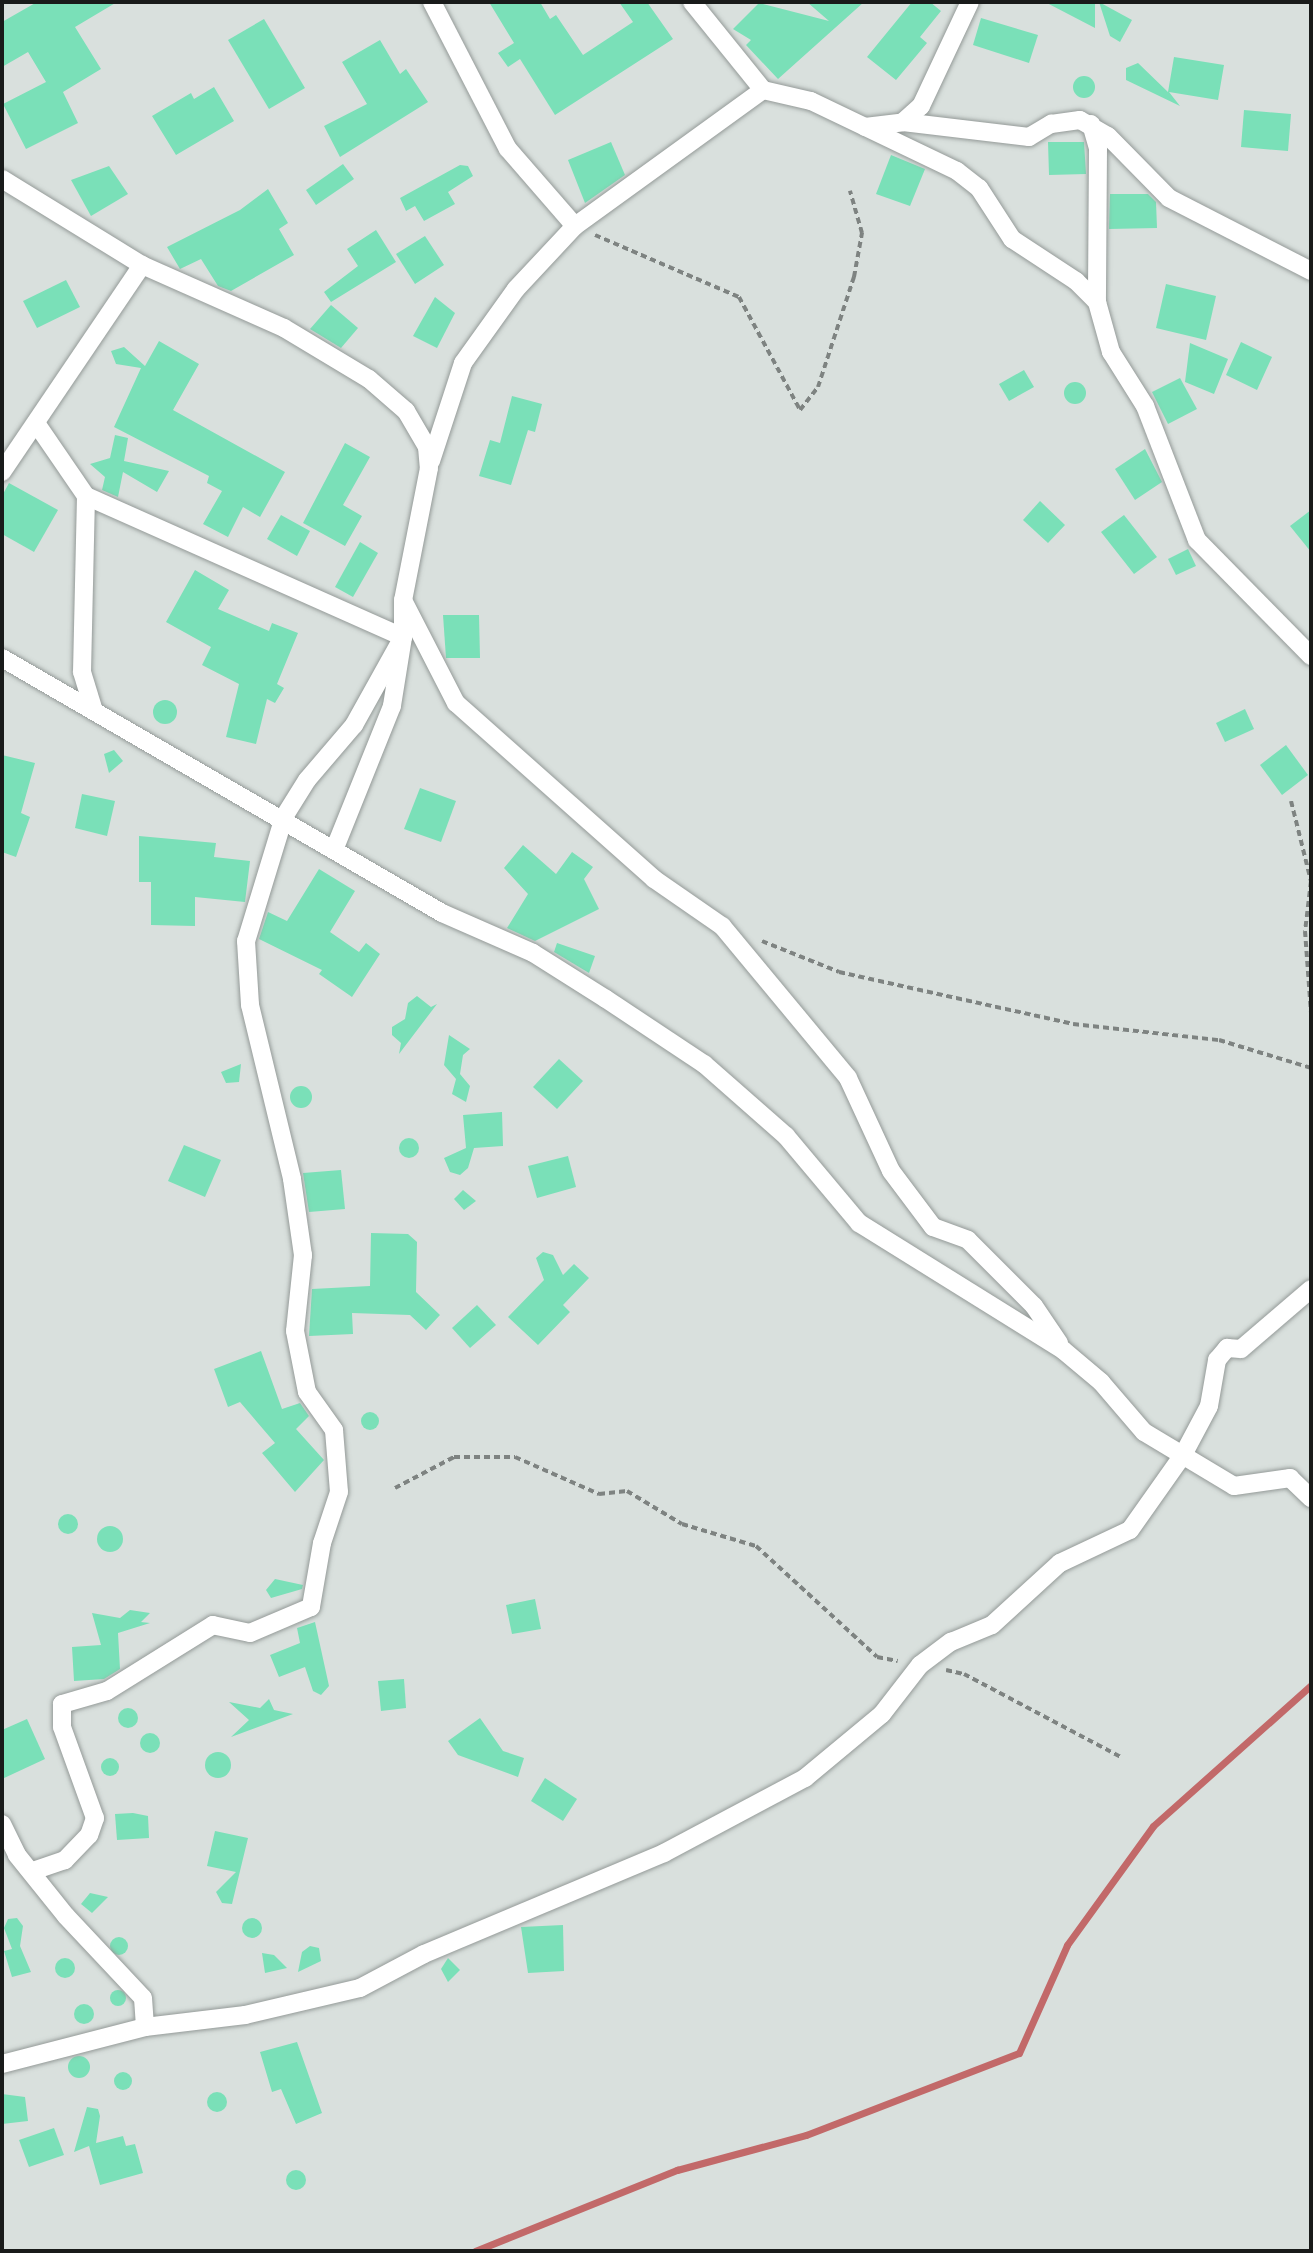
<!DOCTYPE html>
<html>
<head>
<meta charset="utf-8">
<style>
  body { margin:0 }
  #map { position:relative; width:1313px; height:2253px; overflow:hidden; background:#d9e0dd; font-family:Karla,sans-serif }
  div>[style] { position:absolute }
  [style*='--x'] { left:calc(var(--x)*1px); top:calc(var(--y)*1px); width:calc(var(--w)*1px); rotate:calc(var(--a)*1deg) }
  .stream>* { height:7px; margin:-3.5px; padding:0 3.5px; transform-origin:3.5px; border-radius:3.5px; background:#c26969 }
  .building>* { inset:0; background:#7ae0b8 }
  .round { border-radius:50% }
  .path>* { height:4px; margin-top:-2px; transform-origin:0; background:repeating-linear-gradient(90deg,#7e8381 0 6px,transparent 0 10px) }
  .roads { filter:drop-shadow(0 0 2px #949a98) drop-shadow(0 0 2px #949a98) }
  .minor>* { height:18px; margin:-9px; padding:0 9px; transform-origin:9px; border-radius:9px; background:#fff }
  span { translate:-50% -50%; white-space:nowrap; text-align:center; line-height:1.15; -webkit-text-stroke:6px #d9e0dd; paint-order:stroke }
  .frame { position:absolute; inset:0; border:4px solid #191b1a; pointer-events:none }
</style>
</head>
<body>
<div id="map">
  <div class="stream">
    <i style="--x:475;--y:2251;--w:218;--a:-21.9"></i>
    <i style="--x:677;--y:2170;--w:134;--a:-15.2"></i>
    <i style="--x:806;--y:2135;--w:228;--a:-21.1"></i>
    <i style="--x:1019;--y:2053;--w:118;--a:-66"></i>
    <i style="--x:1067;--y:1945;--w:147;--a:-54.1"></i>
    <i style="--x:1153;--y:1826;--w:212;--a:-41.7"></i>
  </div>
  <div class="building">
    <i style="clip-path:polygon(37px 2px,117px 2px,75px 27px,101px 69px,63px 92px,78px 123px,26px 149px,3px 104px,46px 82px,28px 52px,2px 67px,2px 22px)"></i>
    <i style="clip-path:polygon(489px 2px,540px 2px,550px 19px,556px 15px,583px 55px,633px 22px,619px 2px,647px 2px,673px 39px,555px 115px,520px 59px,508px 67px,498px 53px,514px 43px)"></i>
    <i style="clip-path:polygon(807px 2px,864px 2px,778px 79px,746px 45px,751px 40px,733px 29px,759px 3px,829px 21px)"></i>
    <i style="clip-path:polygon(912px 2px,930px 2px,941px 11px,920px 37px,927px 43px,896px 80px,867px 57px)"></i>
    <i style="clip-path:polygon(1045px 2px,1095px 2px,1095px 28px)"></i>
    <i style="clip-path:polygon(1099px 2px,1132px 20px,1120px 42px,1110px 36px)"></i>
    <i style="clip-path:polygon(981px 18px,1038px 35px,1029px 63px,973px 45px)"></i>
    <i style="clip-path:polygon(264px 19px,305px 88px,269px 109px,228px 40px)"></i>
    <i style="clip-path:polygon(380px 40px,400px 74px,406px 69px,428px 102px,340px 157px,324px 126px,367px 104px,342px 62px)"></i>
    <i style="clip-path:polygon(1174px 57px,1224px 65px,1218px 100px,1169px 92px,1180px 106px,1126px 80px,1126px 68px,1138px 63px,1168px 92px)"></i>
    <i class="round" style="left:1073px;top:76px;width:22px;height:22px"></i>
    <i style="clip-path:polygon(214px 87px,234px 121px,176px 155px,152px 116px,191px 93px,194px 99px)"></i>
    <i style="clip-path:polygon(1244px 110px,1291px 114px,1288px 151px,1241px 147px)"></i>
    <i style="clip-path:polygon(611px 142px,625px 175px,585px 203px,568px 160px)"></i>
    <i style="clip-path:polygon(1048px 142px,1084px 142px,1086px 174px,1049px 175px)"></i>
    <i style="clip-path:polygon(891px 155px,925px 169px,910px 206px,876px 194px)"></i>
    <i style="clip-path:polygon(343px 164px,354px 179px,316px 205px,306px 190px)"></i>
    <i style="clip-path:polygon(460px 165px,468px 166px,473px 176px,448px 192px,455px 204px,424px 221px,415px 206px,406px 211px,400px 198px)"></i>
    <i style="clip-path:polygon(109px 166px,128px 194px,91px 216px,71px 180px)"></i>
    <i style="clip-path:polygon(268px 189px,288px 223px,279px 229px,294px 255px,231px 291px,218px 286px,201px 259px,180px 269px,167px 247px,240px 210px)"></i>
    <i style="clip-path:polygon(1110px 194px,1148px 194px,1156px 202px,1157px 228px,1109px 229px)"></i>
    <i style="clip-path:polygon(376px 230px,396px 262px,331px 302px,324px 292px,358px 266px,347px 249px)"></i>
    <i style="clip-path:polygon(425px 236px,444px 265px,415px 284px,396px 254px)"></i>
    <i style="clip-path:polygon(66px 280px,80px 307px,37px 328px,23px 301px)"></i>
    <i style="clip-path:polygon(1166px 284px,1216px 296px,1206px 340px,1156px 328px)"></i>
    <i style="clip-path:polygon(435px 297px,455px 313px,437px 348px,413px 336px)"></i>
    <i style="clip-path:polygon(331px 305px,358px 328px,341px 348px,310px 329px)"></i>
    <i style="clip-path:polygon(159px 341px,199px 364px,173px 410px,285px 472px,260px 517px,243px 507px,228px 537px,203px 524px,222px 491px,207px 483px,209px 476px,114px 427px,141px 368px,116px 364px,111px 351px,124px 347px,145px 366px)"></i>
    <i style="clip-path:polygon(1241px 342px,1272px 357px,1257px 390px,1226px 375px)"></i>
    <i style="clip-path:polygon(1190px 343px,1228px 359px,1214px 394px,1185px 382px)"></i>
    <i style="clip-path:polygon(1024px 370px,1034px 387px,1009px 401px,999px 384px)"></i>
    <i style="clip-path:polygon(1180px 378px,1197px 409px,1168px 424px,1152px 392px)"></i>
    <i class="round" style="left:1064px;top:382px;width:22px;height:22px"></i>
    <i style="clip-path:polygon(512px 396px,542px 404px,535px 432px,528px 430px,511px 485px,479px 476px,490px 440px,500px 443px)"></i>
    <i style="clip-path:polygon(115px 435px,128px 438px,124px 461px,169px 471px,157px 492px,123px 472px,118px 497px,102px 490px,105px 477px,90px 464px,110px 458px)"></i>
    <i style="clip-path:polygon(345px 443px,370px 457px,343px 505px,362px 516px,345px 546px,303px 523px)"></i>
    <i style="clip-path:polygon(1145px 449px,1162px 482px,1135px 500px,1115px 469px)"></i>
    <i style="clip-path:polygon(9px 483px,58px 510px,34px 552px,2px 534px,2px 496px)"></i>
    <i style="clip-path:polygon(1040px 501px,1065px 525px,1048px 543px,1023px 520px)"></i>
    <i style="clip-path:polygon(1311px 510px,1311px 552px,1290px 526px)"></i>
    <i style="clip-path:polygon(281px 515px,310px 531px,297px 556px,267px 539px)"></i>
    <i style="clip-path:polygon(1124px 515px,1157px 557px,1134px 574px,1101px 532px)"></i>
    <i style="clip-path:polygon(360px 542px,378px 553px,353px 597px,335px 587px)"></i>
    <i style="clip-path:polygon(1188px 549px,1196px 566px,1176px 575px,1168px 559px)"></i>
    <i style="clip-path:polygon(195px 570px,229px 590px,218px 609px,269px 631px,272px 623px,298px 633px,277px 684px,284px 688px,275px 703px,267px 699px,256px 744px,226px 737px,239px 684px,202px 665px,211px 647px,166px 622px)"></i>
    <i style="clip-path:polygon(443px 615px,479px 615px,480px 658px,446px 658px)"></i>
    <i class="round" style="left:153px;top:700px;width:24px;height:24px"></i>
    <i style="clip-path:polygon(1245px 709px,1254px 729px,1225px 742px,1216px 723px)"></i>
    <i style="clip-path:polygon(1286px 745px,1308px 775px,1282px 795px,1260px 765px)"></i>
    <i style="clip-path:polygon(114px 750px,123px 761px,109px 773px,104px 754px)"></i>
    <i style="clip-path:polygon(2px 755px,35px 763px,21px 813px,30px 817px,16px 857px,2px 852px)"></i>
    <i style="clip-path:polygon(420px 788px,456px 801px,441px 842px,404px 829px)"></i>
    <i style="clip-path:polygon(82px 794px,115px 801px,107px 836px,75px 828px)"></i>
    <i style="clip-path:polygon(139px 836px,216px 843px,214px 857px,250px 861px,245px 902px,195px 897px,195px 926px,151px 925px,151px 882px,139px 882px)"></i>
    <i style="clip-path:polygon(523px 845px,556px 874px,572px 852px,593px 867px,584px 879px,599px 909px,535px 941px,507px 928px,528px 894px,504px 868px)"></i>
    <i style="clip-path:polygon(319px 869px,355px 891px,330px 932px,359px 952px,366px 943px,380px 954px,352px 997px,319px 974px,322px 970px,259px 939px,268px 912px,287px 921px)"></i>
    <i style="clip-path:polygon(557px 943px,595px 956px,589px 973px,554px 952px)"></i>
    <i style="clip-path:polygon(417px 996px,431px 1007px,437px 1004px,399px 1054px,401px 1043px,392px 1035px,392px 1027px,405px 1019px,408px 1003px)"></i>
    <i style="clip-path:polygon(449px 1035px,470px 1049px,463px 1055px,460px 1074px,470px 1086px,466px 1102px,452px 1094px,456px 1079px,444px 1065px)"></i>
    <i style="clip-path:polygon(559px 1059px,583px 1081px,557px 1109px,533px 1087px)"></i>
    <i style="clip-path:polygon(241px 1064px,239px 1082px,226px 1083px,221px 1072px)"></i>
    <i class="round" style="left:290px;top:1086px;width:22px;height:22px"></i>
    <i style="clip-path:polygon(502px 1112px,503px 1146px,474px 1148px,468px 1168px,460px 1175px,450px 1172px,444px 1158px,466px 1148px,463px 1115px)"></i>
    <i class="round" style="left:399px;top:1138px;width:20px;height:20px"></i>
    <i style="clip-path:polygon(184px 1145px,221px 1160px,205px 1197px,168px 1181px)"></i>
    <i style="clip-path:polygon(568px 1156px,576px 1187px,537px 1198px,528px 1166px)"></i>
    <i style="clip-path:polygon(341px 1170px,345px 1209px,309px 1212px,303px 1173px)"></i>
    <i style="clip-path:polygon(463px 1190px,476px 1201px,464px 1210px,454px 1199px)"></i>
    <i style="clip-path:polygon(371px 1233px,408px 1234px,417px 1242px,416px 1292px,440px 1315px,426px 1330px,410px 1315px,352px 1313px,353px 1334px,309px 1336px,312px 1289px,370px 1286px)"></i>
    <i style="clip-path:polygon(543px 1252px,553px 1255px,563px 1275px,574px 1264px,589px 1278px,563px 1305px,570px 1312px,538px 1345px,508px 1317px,544px 1280px,536px 1258px)"></i>
    <i style="clip-path:polygon(477px 1305px,496px 1325px,470px 1348px,452px 1328px)"></i>
    <i style="clip-path:polygon(261px 1351px,282px 1409px,300px 1403px,309px 1416px,296px 1429px,324px 1460px,295px 1492px,262px 1453px,275px 1443px,240px 1402px,228px 1407px,214px 1369px)"></i>
    <i class="round" style="left:361px;top:1412px;width:18px;height:18px"></i>
    <i class="round" style="left:58px;top:1514px;width:20px;height:20px"></i>
    <i class="round" style="left:97px;top:1526px;width:26px;height:26px"></i>
    <i style="clip-path:polygon(275px 1579px,303px 1585px,302px 1589px,271px 1598px,266px 1590px)"></i>
    <i style="clip-path:polygon(535px 1599px,541px 1629px,512px 1634px,506px 1605px)"></i>
    <i style="clip-path:polygon(130px 1610px,150px 1613px,141px 1622px,150px 1623px,118px 1633px,120px 1669px,104px 1679px,74px 1681px,72px 1647px,101px 1645px,92px 1613px,120px 1618px)"></i>
    <i style="clip-path:polygon(315px 1622px,329px 1686px,321px 1695px,313px 1691px,305px 1667px,279px 1677px,270px 1655px,300px 1643px,297px 1628px)"></i>
    <i style="clip-path:polygon(404px 1679px,406px 1708px,381px 1711px,378px 1681px)"></i>
    <i style="clip-path:polygon(269px 1699px,274px 1710px,293px 1714px,231px 1737px,249px 1720px,229px 1702px,260px 1708px)"></i>
    <i class="round" style="left:118px;top:1708px;width:20px;height:20px"></i>
    <i style="clip-path:polygon(480px 1718px,503px 1751px,524px 1758px,518px 1777px,458px 1755px,448px 1741px)"></i>
    <i style="clip-path:polygon(27px 1719px,45px 1759px,2px 1779px,2px 1730px)"></i>
    <i class="round" style="left:140px;top:1733px;width:20px;height:20px"></i>
    <i class="round" style="left:205px;top:1752px;width:26px;height:26px"></i>
    <i class="round" style="left:101px;top:1758px;width:18px;height:18px"></i>
    <i style="clip-path:polygon(545px 1778px,577px 1799px,563px 1821px,531px 1801px)"></i>
    <i style="clip-path:polygon(133px 1813px,148px 1816px,149px 1838px,117px 1840px,115px 1814px)"></i>
    <i style="clip-path:polygon(215px 1831px,248px 1838px,232px 1904px,222px 1903px,216px 1892px,236px 1872px,207px 1866px)"></i>
    <i style="clip-path:polygon(90px 1893px,108px 1897px,92px 1913px,81px 1904px)"></i>
    <i class="round" style="left:242px;top:1918px;width:20px;height:20px"></i>
    <i style="clip-path:polygon(17px 1918px,23px 1926px,20px 1946px,31px 1972px,12px 1977px,4px 1951px,12px 1949px,4px 1928px,8px 1919px)"></i>
    <i style="clip-path:polygon(563px 1925px,564px 1971px,528px 1973px,521px 1927px)"></i>
    <i class="round" style="left:110px;top:1937px;width:18px;height:18px"></i>
    <i style="clip-path:polygon(310px 1946px,319px 1948px,321px 1961px,298px 1972px,302px 1952px)"></i>
    <i style="clip-path:polygon(262px 1953px,274px 1955px,287px 1968px,265px 1973px)"></i>
    <i class="round" style="left:55px;top:1958px;width:20px;height:20px"></i>
    <i style="clip-path:polygon(448px 1958px,460px 1970px,448px 1982px,441px 1969px)"></i>
    <i class="round" style="left:110px;top:1990px;width:16px;height:16px"></i>
    <i class="round" style="left:74px;top:2004px;width:20px;height:20px"></i>
    <i style="clip-path:polygon(297px 2042px,322px 2113px,296px 2124px,281px 2089px,272px 2092px,260px 2052px)"></i>
    <i class="round" style="left:68px;top:2056px;width:22px;height:22px"></i>
    <i class="round" style="left:114px;top:2072px;width:18px;height:18px"></i>
    <i class="round" style="left:207px;top:2092px;width:20px;height:20px"></i>
    <i style="clip-path:polygon(2px 2094px,25px 2097px,28px 2121px,2px 2124px)"></i>
    <i style="clip-path:polygon(87px 2107px,98px 2109px,100px 2116px,96px 2143px,123px 2136px,126px 2146px,135px 2144px,143px 2173px,100px 2185px,89px 2146px,74px 2152px)"></i>
    <i style="clip-path:polygon(54px 2128px,64px 2155px,29px 2167px,19px 2140px)"></i>
    <i class="round" style="left:286px;top:2170px;width:20px;height:20px"></i>
  </div>
  <div class="path">
    <i style="--x:595;--y:235;--w:157;--a:23.3"></i>
    <i style="--x:739;--y:297;--w:128;--a:61.6"></i>
    <i style="--x:800;--y:410;--w:29;--a:-52"></i>
    <i style="--x:818;--y:387;--w:116;--a:-71.9"></i>
    <i style="--x:854;--y:277;--w:45;--a:-79.7"></i>
    <i style="--x:862;--y:233;--w:44;--a:-105.9"></i>
    <i style="--x:1291;--y:801;--w:82;--a:76"></i>
    <i style="--x:1311;--y:881;--w:50;--a:96.8"></i>
    <i style="--x:1305;--y:931;--w:82;--a:85.8"></i>
    <i style="--x:762;--y:941;--w:83;--a:21.9"></i>
    <i style="--x:839;--y:972;--w:240;--a:12.5"></i>
    <i style="--x:1073;--y:1024;--w:147;--a:6.3"></i>
    <i style="--x:1219;--y:1040;--w:96;--a:16.9"></i>
    <i style="--x:395;--y:1488;--w:67;--a:-27.7"></i>
    <i style="--x:454;--y:1457;--w:61;--a:0"></i>
    <i style="--x:515;--y:1457;--w:92;--a:23.8"></i>
    <i style="--x:599;--y:1494;--w:28;--a:-6"></i>
    <i style="--x:627;--y:1491;--w:64;--a:31"></i>
    <i style="--x:682;--y:1524;--w:77;--a:16.6"></i>
    <i style="--x:756;--y:1546;--w:164;--a:42.5"></i>
    <i style="--x:877;--y:1657;--w:21;--a:11"></i>
    <i style="--x:946;--y:1670;--w:18;--a:13"></i>
    <i style="--x:964;--y:1674;--w:178;--a:27.9"></i>
  </div>
  <div class="roads">
    <div class="minor">
      <i style="--x:432;--y:2;--w:165;--a:62.7"></i>
      <i style="--x:508;--y:149;--w:102;--a:49"></i>
      <i style="--x:692;--y:2;--w:113;--a:51.1"></i>
      <i style="--x:903;--y:122;--w:24;--a:-42"></i>
      <i style="--x:921;--y:106;--w:115;--a:-64.8"></i>
      <i style="--x:1091;--y:124;--w:25;--a:74"></i>
      <i style="--x:1098;--y:148;--w:154;--a:90.4"></i>
      <i style="--x:865;--y:127;--w:38;--a:-7"></i>
      <i style="--x:903;--y:122;--w:127;--a:6.8"></i>
      <i style="--x:1029;--y:137;--w:26;--a:-31"></i>
      <i style="--x:1051;--y:124;--w:29;--a:-8"></i>
      <i style="--x:1080;--y:120;--w:32;--a:30"></i>
      <i style="--x:1108;--y:136;--w:87;--a:45.5"></i>
      <i style="--x:1169;--y:198;--w:160;--a:27.2"></i>
      <i style="--x:2;--y:179;--w:164;--a:31.6"></i>
      <i style="--x:142;--y:265;--w:155;--a:23.9"></i>
      <i style="--x:284;--y:328;--w:99;--a:31"></i>
      <i style="--x:369;--y:379;--w:49;--a:40.9"></i>
      <i style="--x:406;--y:411;--w:42;--a:59.7"></i>
      <i style="--x:427;--y:447;--w:21;--a:85"></i>
      <i style="--x:429;--y:468;--w:135;--a:101.1"></i>
      <i style="--x:403;--y:600;--w:37;--a:90"></i>
      <i style="--x:403;--y:637;--w:101;--a:119.1"></i>
      <i style="--x:354;--y:725;--w:72;--a:130.5"></i>
      <i style="--x:307;--y:780;--w:44;--a:121.9"></i>
      <i style="--x:284;--y:817;--w:130;--a:107"></i>
      <i style="--x:246;--y:941;--w:64;--a:86.4"></i>
      <i style="--x:250;--y:1005;--w:179;--a:76.4"></i>
      <i style="--x:292;--y:1179;--w:77;--a:81.8"></i>
      <i style="--x:303;--y:1255;--w:76;--a:96"></i>
      <i style="--x:295;--y:1331;--w:62;--a:78.9"></i>
      <i style="--x:307;--y:1392;--w:47;--a:54.6"></i>
      <i style="--x:334;--y:1430;--w:62;--a:85.4"></i>
      <i style="--x:339;--y:1492;--w:54;--a:108.4"></i>
      <i style="--x:322;--y:1543;--w:65;--a:99.8"></i>
      <i style="--x:311;--y:1607;--w:66;--a:156.9"></i>
      <i style="--x:250;--y:1633;--w:38;--a:-168"></i>
      <i style="--x:213;--y:1625;--w:125;--a:148.1"></i>
      <i style="--x:107;--y:1691;--w:47;--a:163.9"></i>
      <i style="--x:62;--y:1704;--w:23;--a:90"></i>
      <i style="--x:62;--y:1727;--w:97;--a:70.1"></i>
      <i style="--x:95;--y:1818;--w:18;--a:109"></i>
      <i style="--x:89;--y:1835;--w:35;--a:134"></i>
      <i style="--x:65;--y:1860;--w:34;--a:161"></i>
      <i style="--x:36;--y:423;--w:88;--a:55.6"></i>
      <i style="--x:86;--y:496;--w:347;--a:24"></i>
      <i style="--x:403;--y:637;--w:70;--a:99.1"></i>
      <i style="--x:392;--y:706;--w:153;--a:111.9"></i>
      <i style="--x:431;--y:461;--w:103;--a:-71.9"></i>
      <i style="--x:463;--y:363;--w:91;--a:-54.4"></i>
      <i style="--x:516;--y:289;--w:86;--a:-46.9"></i>
      <i style="--x:575;--y:226;--w:232;--a:-35.9"></i>
      <i style="--x:763;--y:90;--w:49;--a:12.9"></i>
      <i style="--x:811;--y:101;--w:162;--a:25.6"></i>
      <i style="--x:957;--y:171;--w:28;--a:38"></i>
      <i style="--x:979;--y:188;--w:61;--a:57.1"></i>
      <i style="--x:1012;--y:239;--w:77;--a:33.3"></i>
      <i style="--x:1076;--y:281;--w:30;--a:45"></i>
      <i style="--x:1097;--y:302;--w:52;--a:74.4"></i>
      <i style="--x:1111;--y:352;--w:64;--a:57.8"></i>
      <i style="--x:1145;--y:406;--w:144;--a:68.8"></i>
      <i style="--x:1197;--y:540;--w:163;--a:45.5"></i>
      <i style="--x:2;--y:472;--w:250;--a:-55.9"></i>
      <i style="--x:86;--y:496;--w:176;--a:91.3"></i>
      <i style="--x:82;--y:672;--w:37;--a:73"></i>
      <i style="--x:404;--y:602;--w:114;--a:62.8"></i>
      <i style="--x:456;--y:703;--w:265;--a:41.6"></i>
      <i style="--x:654;--y:879;--w:83;--a:34.7"></i>
      <i style="--x:722;--y:926;--w:197;--a:50.3"></i>
      <i style="--x:848;--y:1078;--w:102;--a:65.2"></i>
      <i style="--x:891;--y:1171;--w:70;--a:53.1"></i>
      <i style="--x:933;--y:1227;--w:37;--a:20"></i>
      <i style="--x:968;--y:1240;--w:93;--a:45"></i>
      <i style="--x:1034;--y:1306;--w:45;--a:56"></i>
      <i style="--x:2;--y:658;--w:509;--a:30.09"></i>
      <i style="--x:442;--y:913;--w:99;--a:23.7"></i>
      <i style="--x:533;--y:953;--w:86;--a:32.2"></i>
      <i style="--x:606;--y:999;--w:118;--a:33.6"></i>
      <i style="--x:704;--y:1064;--w:109;--a:41.3"></i>
      <i style="--x:786;--y:1136;--w:114;--a:50"></i>
      <i style="--x:859;--y:1223;--w:240;--a:31.9"></i>
      <i style="--x:1063;--y:1350;--w:50;--a:40.1"></i>
      <i style="--x:1101;--y:1382;--w:66;--a:49.3"></i>
      <i style="--x:1144;--y:1432;--w:105;--a:31"></i>
      <i style="--x:1234;--y:1486;--w:57;--a:-8.1"></i>
      <i style="--x:1290;--y:1478;--w:29;--a:44"></i>
      <i style="--x:2;--y:1824;--w:34;--a:64"></i>
      <i style="--x:17;--y:1855;--w:78;--a:51.2"></i>
      <i style="--x:66;--y:1916;--w:112;--a:46.8"></i>
      <i style="--x:143;--y:1998;--w:29;--a:86"></i>
      <i style="--x:2;--y:2064;--w:148;--a:-14.5"></i>
      <i style="--x:145;--y:2027;--w:101;--a:-6.8"></i>
      <i style="--x:245;--y:2015;--w:118;--a:-13.2"></i>
      <i style="--x:360;--y:1988;--w:72;--a:-28"></i>
      <i style="--x:424;--y:1954;--w:260;--a:-22.8"></i>
      <i style="--x:664;--y:1853;--w:160;--a:-28"></i>
      <i style="--x:805;--y:1778;--w:100;--a:-39.7"></i>
      <i style="--x:882;--y:1714;--w:62;--a:-52.2"></i>
      <i style="--x:920;--y:1665;--w:39;--a:-37"></i>
      <i style="--x:951;--y:1642;--w:44;--a:-22.5"></i>
      <i style="--x:992;--y:1625;--w:92;--a:-42.4"></i>
      <i style="--x:1060;--y:1563;--w:77;--a:-25.2"></i>
      <i style="--x:1130;--y:1530;--w:92;--a:-54.8"></i>
      <i style="--x:1183;--y:1455;--w:55;--a:-62"></i>
      <i style="--x:1209;--y:1406;--w:47;--a:-80.1"></i>
      <i style="--x:1217;--y:1360;--w:16;--a:-50"></i>
      <i style="--x:1227;--y:1348;--w:14;--a:4"></i>
      <i style="--x:1241;--y:1349;--w:92;--a:-40.6"></i>
    </div>
  </div>
  <div class="frame"></div>
</div>
</body>
</html>
